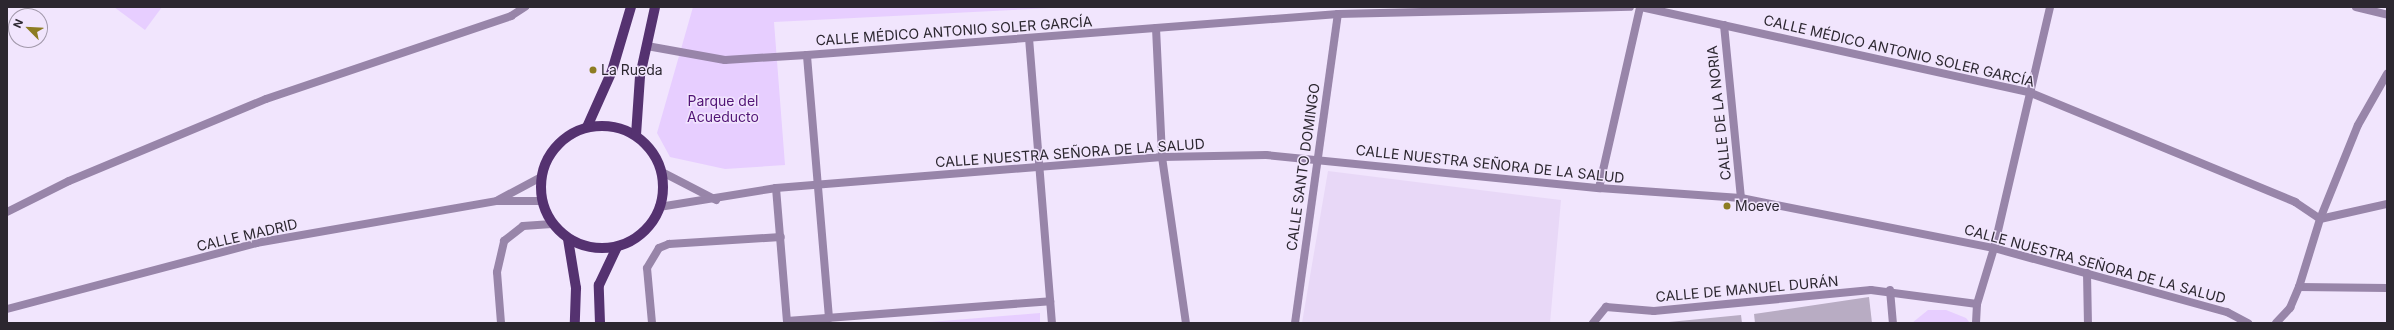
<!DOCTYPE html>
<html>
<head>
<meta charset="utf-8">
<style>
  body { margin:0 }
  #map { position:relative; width:2394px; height:330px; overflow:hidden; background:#f1e5fd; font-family:Inter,sans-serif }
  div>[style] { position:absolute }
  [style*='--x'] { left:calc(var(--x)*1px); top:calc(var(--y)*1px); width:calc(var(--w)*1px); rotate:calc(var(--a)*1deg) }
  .built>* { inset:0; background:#e8d8f7 }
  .green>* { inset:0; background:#e7ceff }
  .building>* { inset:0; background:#b8acc3 }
  .pedestrian>* { height:8px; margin:-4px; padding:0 4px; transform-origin:4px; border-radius:4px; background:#9885a9 }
  .minor>* { height:8px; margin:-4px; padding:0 4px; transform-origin:4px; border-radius:4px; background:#9885a9 }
  .primary>* { height:10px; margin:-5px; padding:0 5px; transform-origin:5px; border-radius:5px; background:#553270 }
  .primary>.ring { margin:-5px; padding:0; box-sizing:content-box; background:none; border:10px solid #553270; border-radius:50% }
  .dots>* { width:11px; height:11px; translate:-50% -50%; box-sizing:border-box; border:2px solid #f1e5fd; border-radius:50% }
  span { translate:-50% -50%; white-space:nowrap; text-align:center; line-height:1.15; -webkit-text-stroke:3px #f1e5fd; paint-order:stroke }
  .street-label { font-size:14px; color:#2c2730 }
  .poi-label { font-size:14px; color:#2c2730 }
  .left { translate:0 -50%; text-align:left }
  .park-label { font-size:14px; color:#511476 }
  .frame { position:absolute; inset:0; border:8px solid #2c2730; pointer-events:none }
  .north { position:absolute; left:8px; top:8px; width:40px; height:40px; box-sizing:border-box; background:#f1e5fd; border:1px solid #a299ab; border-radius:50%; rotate:294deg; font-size:11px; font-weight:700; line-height:16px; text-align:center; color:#2c2730 }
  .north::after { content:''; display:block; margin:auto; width:14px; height:18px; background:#8d7c22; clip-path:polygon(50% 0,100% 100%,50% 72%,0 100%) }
</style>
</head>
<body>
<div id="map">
  <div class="built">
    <i style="clip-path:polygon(1328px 171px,1561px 200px,1550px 323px,1302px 323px)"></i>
  </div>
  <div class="green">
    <i style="clip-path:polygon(114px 7px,162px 7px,145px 30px)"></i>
    <i style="clip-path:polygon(693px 7px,1070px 7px,774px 22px,785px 165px,725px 169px,670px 157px,657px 133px)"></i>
    <i style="clip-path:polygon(1928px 310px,1946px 310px,1966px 318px,1970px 323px,1912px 323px)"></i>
    <i style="clip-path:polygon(1040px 313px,1040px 323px,918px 323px)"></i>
  </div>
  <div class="building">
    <i style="clip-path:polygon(1869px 297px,1872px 323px,1755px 323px,1754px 314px)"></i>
    <i style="clip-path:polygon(1741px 315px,1742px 323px,1669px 323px,1669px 322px)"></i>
  </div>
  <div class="pedestrian">
    <i style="--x:647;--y:46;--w:79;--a:10.2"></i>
    <i style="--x:725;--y:60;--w:82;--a:-3.5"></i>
  </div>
  <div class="minor">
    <i style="--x:1641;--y:7;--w:399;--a:12.4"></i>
    <i style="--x:2031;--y:93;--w:286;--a:22.4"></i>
    <i style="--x:2295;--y:202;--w:30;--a:34"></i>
    <i style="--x:2320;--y:219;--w:69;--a:-12.6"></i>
    <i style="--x:2356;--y:7;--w:32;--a:14"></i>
    <i style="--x:1724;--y:25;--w:174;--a:84.4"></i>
    <i style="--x:1156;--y:28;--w:129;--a:87.3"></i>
    <i style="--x:1162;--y:157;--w:168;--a:81.8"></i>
    <i style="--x:1029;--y:38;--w:286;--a:85.4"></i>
    <i style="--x:662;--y:172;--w:61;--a:27.4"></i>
    <i style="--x:776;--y:188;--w:135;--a:85.3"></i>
    <i style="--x:1599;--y:188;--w:186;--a:-77.2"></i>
    <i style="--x:498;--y:200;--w:49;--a:-28.1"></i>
    <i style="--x:659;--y:207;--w:119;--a:-9.2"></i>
    <i style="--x:776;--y:188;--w:387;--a:-4.6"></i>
    <i style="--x:1162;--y:157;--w:104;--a:-1.1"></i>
    <i style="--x:1266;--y:155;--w:335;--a:5.7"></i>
    <i style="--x:1599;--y:188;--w:142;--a:4"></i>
    <i style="--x:1741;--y:198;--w:258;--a:11.2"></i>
    <i style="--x:1994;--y:248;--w:242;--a:15.4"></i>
    <i style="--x:2227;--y:312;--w:24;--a:28"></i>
    <i style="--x:7;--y:212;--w:69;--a:-26.6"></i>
    <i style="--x:69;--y:181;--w:213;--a:-22.6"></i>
    <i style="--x:266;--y:99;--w:259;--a:-18.7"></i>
    <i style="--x:511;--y:16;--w:17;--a:-33"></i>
    <i style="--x:2087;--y:273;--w:50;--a:88.9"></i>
    <i style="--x:2299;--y:287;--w:88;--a:0.7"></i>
    <i style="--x:1890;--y:290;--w:33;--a:85"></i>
    <i style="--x:7;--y:309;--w:258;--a:-14.8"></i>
    <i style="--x:256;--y:243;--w:245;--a:-9.9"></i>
    <i style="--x:497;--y:201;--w:45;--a:0"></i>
    <i style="--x:829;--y:318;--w:264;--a:-94.8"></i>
    <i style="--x:807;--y:55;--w:533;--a:-4.42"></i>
    <i style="--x:1338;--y:14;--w:292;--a:-1.4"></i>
    <i style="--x:787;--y:321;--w:264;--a:-4.3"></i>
    <i style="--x:501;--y:323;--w:51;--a:-94.5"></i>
    <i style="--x:497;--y:272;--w:32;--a:-77"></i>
    <i style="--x:504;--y:241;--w:24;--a:-38"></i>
    <i style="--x:523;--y:226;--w:29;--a:-4"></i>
    <i style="--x:652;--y:323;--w:55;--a:-95.2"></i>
    <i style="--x:647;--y:268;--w:23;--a:-59"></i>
    <i style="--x:659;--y:248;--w:11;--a:-22"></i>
    <i style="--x:669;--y:244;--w:112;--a:-3.6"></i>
    <i style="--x:1295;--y:323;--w:312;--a:-82.1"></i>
    <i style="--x:1593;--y:323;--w:21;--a:-51"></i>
    <i style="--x:1606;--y:307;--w:48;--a:4.8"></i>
    <i style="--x:1654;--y:311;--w:218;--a:-5.5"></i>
    <i style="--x:1871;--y:290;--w:107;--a:7.5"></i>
    <i style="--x:1976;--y:323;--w:19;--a:-87"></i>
    <i style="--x:1977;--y:304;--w:59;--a:-73.1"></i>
    <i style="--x:1994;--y:248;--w:247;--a:-76.9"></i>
    <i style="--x:2276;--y:323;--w:21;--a:-47"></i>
    <i style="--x:2290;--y:308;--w:23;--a:-67"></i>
    <i style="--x:2299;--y:287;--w:71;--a:-72.8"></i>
    <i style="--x:2320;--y:219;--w:101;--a:-68"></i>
    <i style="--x:2358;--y:125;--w:59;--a:-60.4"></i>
  </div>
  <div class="primary">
    <i class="ring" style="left:541px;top:126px;width:112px;height:112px"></i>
    <i style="--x:587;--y:127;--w:61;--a:-65.9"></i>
    <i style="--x:612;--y:71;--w:67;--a:-73.5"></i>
    <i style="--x:636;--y:135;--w:59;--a:-86.1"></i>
    <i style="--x:640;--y:76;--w:71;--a:-77.7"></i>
    <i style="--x:568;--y:239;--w:50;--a:80.7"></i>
    <i style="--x:576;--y:288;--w:35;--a:92"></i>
    <i style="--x:600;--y:323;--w:38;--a:-92"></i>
    <i style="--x:599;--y:285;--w:42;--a:-64.7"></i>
  </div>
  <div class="dots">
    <i style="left:593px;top:70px;background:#8d7c22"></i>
    <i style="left:1727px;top:206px;background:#8d7c22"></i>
  </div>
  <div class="street-label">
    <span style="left:954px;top:31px;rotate:-4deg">CALLE MÉDICO ANTONIO SOLER GARCÍA</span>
    <span style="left:1899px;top:51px;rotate:13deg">CALLE MÉDICO ANTONIO SOLER GARCÍA</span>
    <span style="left:1719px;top:113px;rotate:-96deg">CALLE DE LA NORIA</span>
    <span style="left:1070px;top:153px;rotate:-4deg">CALLE NUESTRA SEÑORA DE LA SALUD</span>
    <span style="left:1490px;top:164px;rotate:6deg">CALLE NUESTRA SEÑORA DE LA SALUD</span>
    <span style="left:1303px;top:167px;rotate:-82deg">CALLE SANTO DOMINGO</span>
    <span style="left:247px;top:235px;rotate:-13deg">CALLE MADRID</span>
    <span style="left:2095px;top:264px;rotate:15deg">CALLE NUESTRA SEÑORA DE LA SALUD</span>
    <span style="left:1747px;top:289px;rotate:-5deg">CALLE DE MANUEL DURÁN</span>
  </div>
  <div class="poi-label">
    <span class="left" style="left:601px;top:70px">La Rueda</span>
    <span class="left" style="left:1735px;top:206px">Moeve</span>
  </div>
  <div class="park-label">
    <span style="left:723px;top:109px">Parque del<br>Acueducto</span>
  </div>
  <div class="frame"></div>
  <div class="north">N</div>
</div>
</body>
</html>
